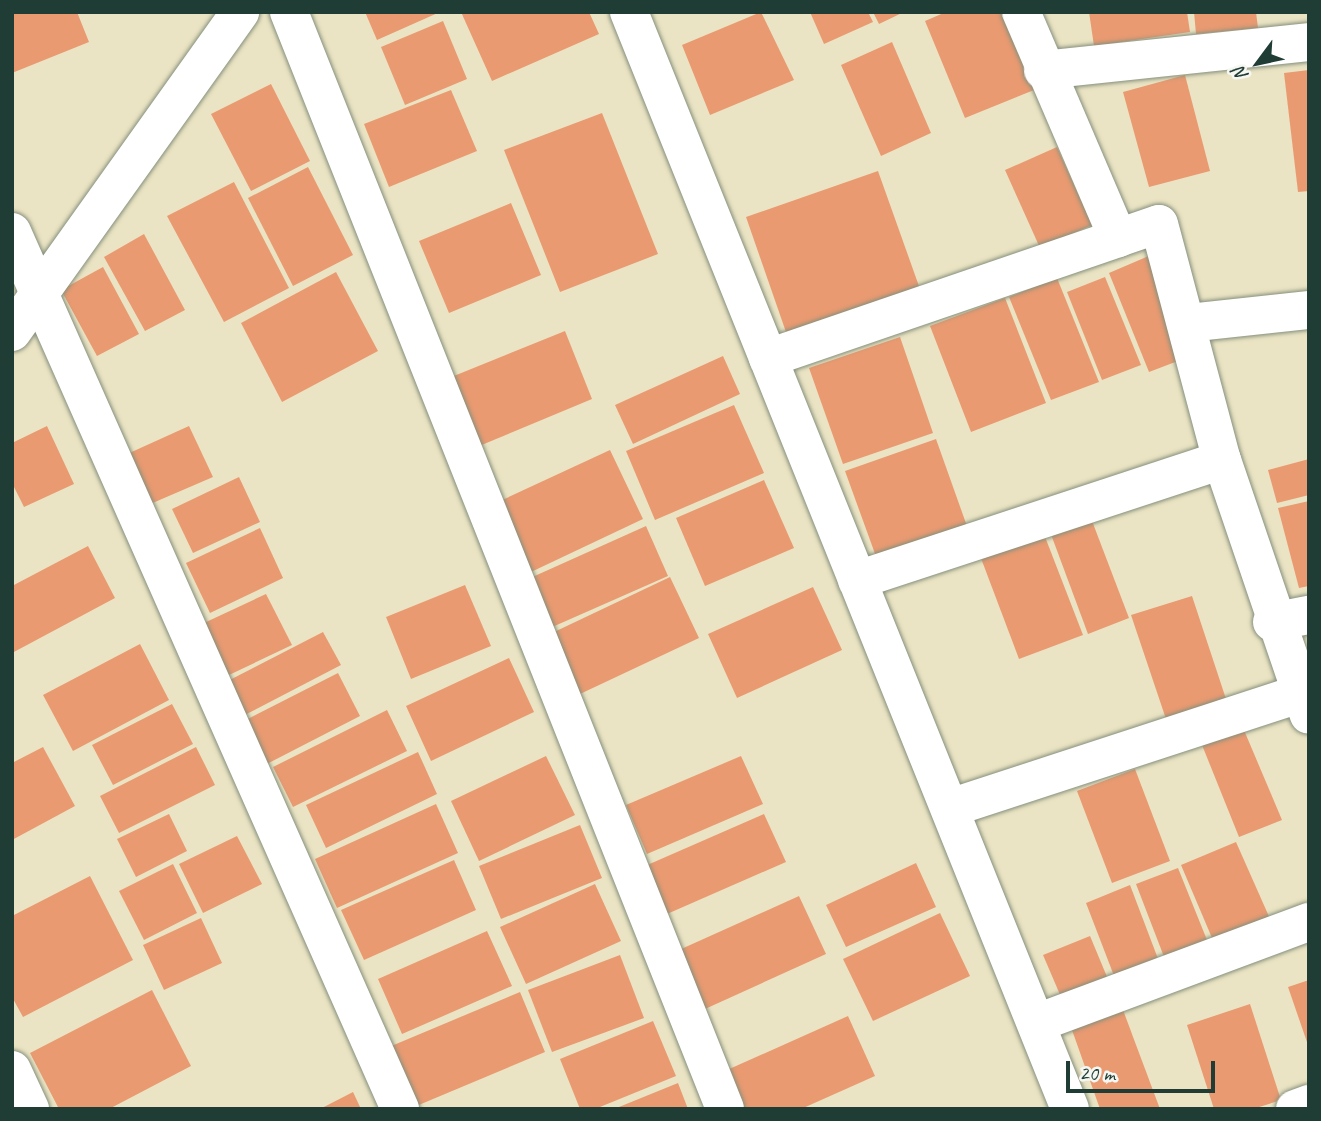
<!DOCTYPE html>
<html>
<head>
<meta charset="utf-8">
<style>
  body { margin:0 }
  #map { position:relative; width:1321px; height:1121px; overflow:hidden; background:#ebe4c4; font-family:Caveat,sans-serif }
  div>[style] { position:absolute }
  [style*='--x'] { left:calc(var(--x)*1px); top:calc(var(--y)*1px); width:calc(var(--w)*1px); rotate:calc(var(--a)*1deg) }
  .building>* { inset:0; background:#e99a71 }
  .roads { filter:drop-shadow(0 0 2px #85907c) drop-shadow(0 0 2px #85907c) }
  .street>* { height:38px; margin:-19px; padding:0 19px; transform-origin:19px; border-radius:19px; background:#fff }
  span { translate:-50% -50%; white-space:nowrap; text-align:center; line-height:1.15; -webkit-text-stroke:7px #f6f6f2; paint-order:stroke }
  .frame { position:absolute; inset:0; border:14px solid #1f3d34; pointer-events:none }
  .north { position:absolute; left:1223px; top:28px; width:70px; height:70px; -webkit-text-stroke:5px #f6f6f2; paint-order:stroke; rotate:237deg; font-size:19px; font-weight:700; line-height:28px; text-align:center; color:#1f3d34 }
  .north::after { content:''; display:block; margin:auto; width:24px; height:32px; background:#1f3d34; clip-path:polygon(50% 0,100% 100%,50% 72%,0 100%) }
  .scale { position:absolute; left:1066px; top:1061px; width:149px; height:32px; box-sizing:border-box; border:4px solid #1f3d34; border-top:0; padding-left:9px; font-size:21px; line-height:24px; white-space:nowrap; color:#1f3d34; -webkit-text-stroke:5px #f6f6f2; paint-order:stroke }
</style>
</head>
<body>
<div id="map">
  <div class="building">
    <i style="clip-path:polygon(12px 12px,77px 12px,89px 42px,12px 73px)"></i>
    <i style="clip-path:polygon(365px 12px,440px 12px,377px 40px)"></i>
    <i style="clip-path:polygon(461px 12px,589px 12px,599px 34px,492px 81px)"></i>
    <i style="clip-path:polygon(761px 12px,794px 80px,710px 115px,682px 45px)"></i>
    <i style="clip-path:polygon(810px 12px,868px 12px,873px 22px,824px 44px)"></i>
    <i style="clip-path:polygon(873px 12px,904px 12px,879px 24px)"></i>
    <i style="clip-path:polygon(946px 12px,1002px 12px,1034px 90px,965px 118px,925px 21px)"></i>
    <i style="clip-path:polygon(1089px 12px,1187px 12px,1190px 32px,1094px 46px)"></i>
    <i style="clip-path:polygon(1194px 12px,1256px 12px,1258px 28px,1196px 34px)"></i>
    <i style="clip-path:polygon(443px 21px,467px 79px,405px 105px,381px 47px)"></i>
    <i style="clip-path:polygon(892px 42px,931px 133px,881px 156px,841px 65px)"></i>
    <i style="clip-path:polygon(1309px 70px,1309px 191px,1298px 192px,1284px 73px)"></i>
    <i style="clip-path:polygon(1185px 75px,1210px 171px,1149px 187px,1123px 92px)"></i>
    <i style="clip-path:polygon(271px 84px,310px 161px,251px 191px,211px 114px)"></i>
    <i style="clip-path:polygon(451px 90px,477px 151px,389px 187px,364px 124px)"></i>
    <i style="clip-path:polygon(602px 113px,658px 254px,560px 292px,504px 150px)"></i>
    <i style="clip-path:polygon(1057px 147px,1092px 225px,1040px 248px,1005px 170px)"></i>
    <i style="clip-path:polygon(308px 167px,353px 255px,293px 286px,248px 198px)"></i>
    <i style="clip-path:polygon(878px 171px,920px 289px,787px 335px,746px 217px)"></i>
    <i style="clip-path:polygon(234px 182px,289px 288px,224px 322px,167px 216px)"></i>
    <i style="clip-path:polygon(511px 203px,541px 275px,449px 313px,419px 241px)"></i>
    <i style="clip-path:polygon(144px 234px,185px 310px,145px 331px,104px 257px)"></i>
    <i style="clip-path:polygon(1151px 255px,1191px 356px,1149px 372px,1109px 273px)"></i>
    <i style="clip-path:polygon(103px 267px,139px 334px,97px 356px,61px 290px)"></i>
    <i style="clip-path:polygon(336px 272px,378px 351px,282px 402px,241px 323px)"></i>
    <i style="clip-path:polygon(1105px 277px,1141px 365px,1102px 380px,1067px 292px)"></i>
    <i style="clip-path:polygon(1057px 278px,1099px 382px,1051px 400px,1009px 297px)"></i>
    <i style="clip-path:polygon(1005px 298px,1046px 403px,971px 432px,930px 326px)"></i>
    <i style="clip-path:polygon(565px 331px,592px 399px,472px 449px,444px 380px)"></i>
    <i style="clip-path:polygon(900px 337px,933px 433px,843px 464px,809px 368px)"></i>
    <i style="clip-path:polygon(723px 356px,740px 394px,633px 444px,615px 405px)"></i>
    <i style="clip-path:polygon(734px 405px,764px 473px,655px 520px,626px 451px)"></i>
    <i style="clip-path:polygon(47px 426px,74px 484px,24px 507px,12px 483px,12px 443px)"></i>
    <i style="clip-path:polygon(189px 426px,213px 477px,148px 505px,125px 455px)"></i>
    <i style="clip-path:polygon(936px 439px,968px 529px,878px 562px,845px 471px)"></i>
    <i style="clip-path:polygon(610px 450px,643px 519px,531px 572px,498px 502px)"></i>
    <i style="clip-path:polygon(1309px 459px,1309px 495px,1277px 503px,1268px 470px)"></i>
    <i style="clip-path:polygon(239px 477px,260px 522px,193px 553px,172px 509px)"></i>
    <i style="clip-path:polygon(764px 480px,794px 548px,705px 586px,676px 518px)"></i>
    <i style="clip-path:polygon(1309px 501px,1309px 586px,1299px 588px,1278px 508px)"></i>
    <i style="clip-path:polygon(1089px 513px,1129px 618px,1088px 634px,1049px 529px)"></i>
    <i style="clip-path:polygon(646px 526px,668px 576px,550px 628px,528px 579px)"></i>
    <i style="clip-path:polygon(260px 528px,283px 578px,210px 613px,186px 563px)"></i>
    <i style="clip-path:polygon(1042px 529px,1083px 635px,1019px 659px,979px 553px)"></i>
    <i style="clip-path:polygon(88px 546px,115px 598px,12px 653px,12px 586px)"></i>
    <i style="clip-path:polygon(670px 577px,699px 638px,580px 694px,552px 633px)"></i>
    <i style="clip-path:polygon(465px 585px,491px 646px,411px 679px,386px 617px)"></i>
    <i style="clip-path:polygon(813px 587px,842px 650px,737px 698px,708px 634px)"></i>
    <i style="clip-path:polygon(266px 594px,292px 645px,229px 675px,204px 623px)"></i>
    <i style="clip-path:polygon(1192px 596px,1228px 705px,1168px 725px,1131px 615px)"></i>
    <i style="clip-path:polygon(323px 632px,341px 665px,237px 719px,220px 685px)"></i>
    <i style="clip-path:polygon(140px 644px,169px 700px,73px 751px,43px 695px)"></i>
    <i style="clip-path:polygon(509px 658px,534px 712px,431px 761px,406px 706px)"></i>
    <i style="clip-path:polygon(338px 673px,360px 716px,261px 767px,238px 724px)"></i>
    <i style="clip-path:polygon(172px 704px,193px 744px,113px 785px,92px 745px)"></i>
    <i style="clip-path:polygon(387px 710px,407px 751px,293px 807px,273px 767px)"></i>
    <i style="clip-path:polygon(1241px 723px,1282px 820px,1239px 837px,1200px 740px)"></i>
    <i style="clip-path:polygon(43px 747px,75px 806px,12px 840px,12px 763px)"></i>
    <i style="clip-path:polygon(196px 747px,215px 785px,119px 833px,100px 796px)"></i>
    <i style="clip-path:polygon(418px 752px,437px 794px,326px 848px,306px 805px)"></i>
    <i style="clip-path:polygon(546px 756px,575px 815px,479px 861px,451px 801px)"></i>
    <i style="clip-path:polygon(741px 756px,763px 804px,647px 854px,626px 805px)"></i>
    <i style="clip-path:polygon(1135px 769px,1170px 861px,1112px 883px,1077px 791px)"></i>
    <i style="clip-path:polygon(436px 804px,458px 853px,337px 908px,315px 859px)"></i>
    <i style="clip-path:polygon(169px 814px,187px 851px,136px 877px,117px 839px)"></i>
    <i style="clip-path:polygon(764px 814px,786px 862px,667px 914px,645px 866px)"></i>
    <i style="clip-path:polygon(580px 825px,602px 878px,501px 919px,479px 866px)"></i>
    <i style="clip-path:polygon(237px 836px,262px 884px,203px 913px,179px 864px)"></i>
    <i style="clip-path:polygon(1236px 842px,1271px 921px,1215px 945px,1181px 865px)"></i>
    <i style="clip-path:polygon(454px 860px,476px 910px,364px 960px,341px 910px)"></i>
    <i style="clip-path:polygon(916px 863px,936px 907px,846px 947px,826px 905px)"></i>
    <i style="clip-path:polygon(173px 864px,197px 913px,144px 940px,119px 891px)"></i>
    <i style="clip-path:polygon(1178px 868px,1209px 945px,1166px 962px,1136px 884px)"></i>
    <i style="clip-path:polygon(90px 876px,133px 960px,23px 1017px,12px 997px,12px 916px)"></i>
    <i style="clip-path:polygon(595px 884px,621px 941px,526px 984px,500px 927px)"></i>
    <i style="clip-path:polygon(1130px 885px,1160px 964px,1116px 981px,1086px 903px)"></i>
    <i style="clip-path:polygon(799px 896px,826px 954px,705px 1009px,679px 950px)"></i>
    <i style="clip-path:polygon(940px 913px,970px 976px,873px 1021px,843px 959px)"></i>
    <i style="clip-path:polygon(201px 918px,222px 963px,164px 990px,143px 945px)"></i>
    <i style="clip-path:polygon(487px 931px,512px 986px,402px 1034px,378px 979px)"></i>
    <i style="clip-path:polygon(1090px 936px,1110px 984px,1064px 1004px,1043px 955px)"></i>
    <i style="clip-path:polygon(620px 955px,644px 1018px,552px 1052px,528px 990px)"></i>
    <i style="clip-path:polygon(1309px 980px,1309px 1045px,1308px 1045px,1288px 987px)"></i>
    <i style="clip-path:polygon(152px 990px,191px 1066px,109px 1109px,59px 1109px,30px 1053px)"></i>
    <i style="clip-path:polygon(520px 992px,545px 1052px,414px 1107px,389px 1047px)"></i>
    <i style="clip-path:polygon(1250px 1004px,1281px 1100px,1253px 1109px,1214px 1109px,1187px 1025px)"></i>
    <i style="clip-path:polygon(1123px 1010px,1160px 1109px,1100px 1109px,1072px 1030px)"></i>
    <i style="clip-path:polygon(848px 1016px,875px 1076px,801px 1109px,745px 1109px,727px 1070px)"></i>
    <i style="clip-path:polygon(653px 1021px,676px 1076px,595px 1109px,580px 1109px,560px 1059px)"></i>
    <i style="clip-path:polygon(678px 1083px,688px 1109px,614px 1109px)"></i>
    <i style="clip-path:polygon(353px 1092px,361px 1109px,320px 1109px)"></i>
  </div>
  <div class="roads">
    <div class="street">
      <i style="--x:289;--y:12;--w:1180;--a:68.32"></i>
      <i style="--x:629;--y:12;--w:1182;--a:68.1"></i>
      <i style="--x:1043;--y:70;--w:267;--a:-6"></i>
      <i style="--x:12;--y:232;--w:959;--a:66.13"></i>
      <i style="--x:1118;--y:238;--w:43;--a:-18.9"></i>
      <i style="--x:1159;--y:224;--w:244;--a:75.1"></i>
      <i style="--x:1222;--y:460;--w:269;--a:71.2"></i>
      <i style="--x:1187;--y:323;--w:123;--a:-6.1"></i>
      <i style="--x:12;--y:332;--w:393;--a:-54.5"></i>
      <i style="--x:768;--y:358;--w:370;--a:-18.9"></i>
      <i style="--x:1118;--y:238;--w:246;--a:-113.2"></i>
      <i style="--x:857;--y:580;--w:384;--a:-18.2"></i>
      <i style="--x:1272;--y:622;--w:38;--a:-11"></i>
      <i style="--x:950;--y:808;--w:367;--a:-18.1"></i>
      <i style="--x:1037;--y:1023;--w:290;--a:-20.4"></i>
      <i style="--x:12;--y:1070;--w:43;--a:65.2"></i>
      <i style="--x:1295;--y:1109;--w:15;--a:-20"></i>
    </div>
  </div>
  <div class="frame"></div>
  <div class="north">N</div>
  <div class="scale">20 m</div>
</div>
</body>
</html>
